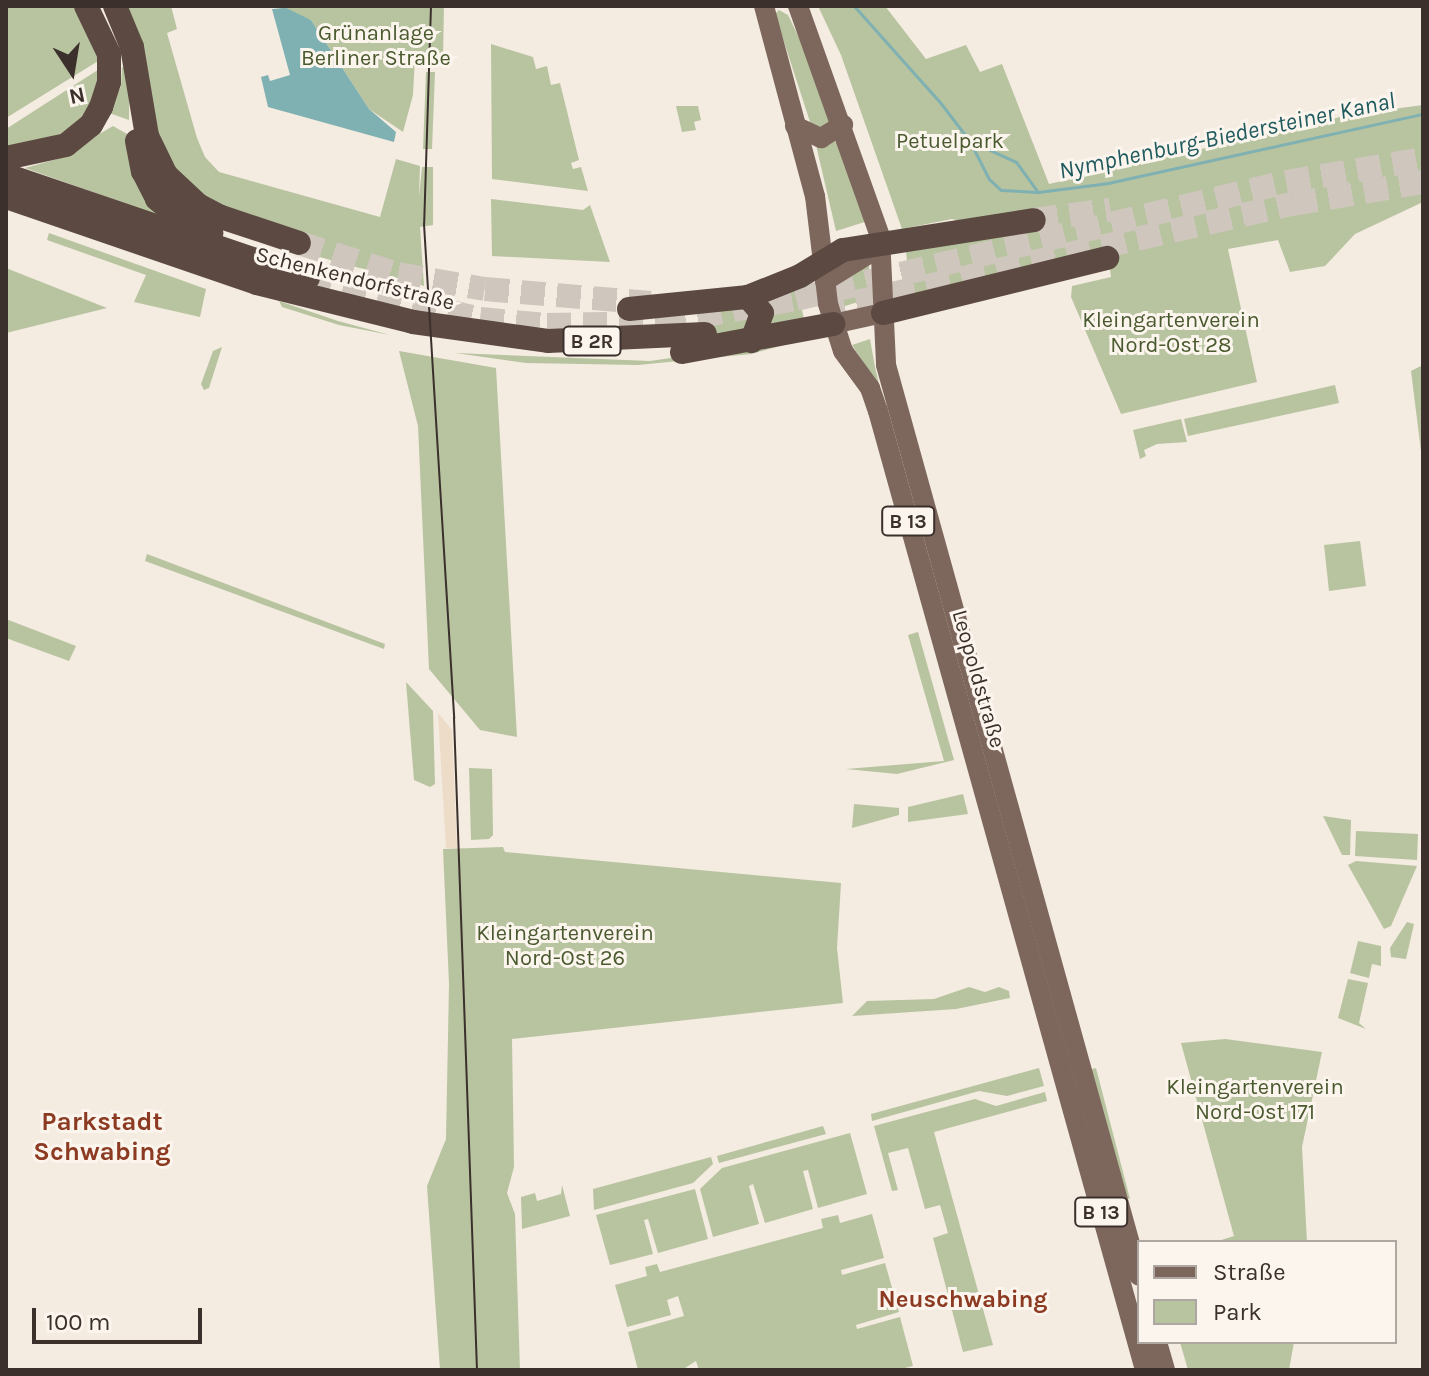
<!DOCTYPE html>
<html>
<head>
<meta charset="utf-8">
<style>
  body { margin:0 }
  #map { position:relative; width:1429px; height:1376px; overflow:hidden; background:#f4ebe1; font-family:Karla,sans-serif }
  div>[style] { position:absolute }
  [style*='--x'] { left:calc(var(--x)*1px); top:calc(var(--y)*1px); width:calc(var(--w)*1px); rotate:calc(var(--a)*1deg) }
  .green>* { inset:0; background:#b8c4a0 }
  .plaza>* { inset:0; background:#ecdcc8 }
  .water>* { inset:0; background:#7fb0b2 }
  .stream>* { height:3px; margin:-1.5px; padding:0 1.5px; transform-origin:1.5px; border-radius:1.5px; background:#7fb0b2 }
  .highway-tunnel>* { height:24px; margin-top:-12px; transform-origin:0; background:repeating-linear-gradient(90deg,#cfc6bd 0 24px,transparent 0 36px) }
  .major>* { height:20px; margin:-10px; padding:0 10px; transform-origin:10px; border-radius:10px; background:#7d675c }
  .highway>* { height:24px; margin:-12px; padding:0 12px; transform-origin:12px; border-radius:12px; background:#5c4a42 }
  .tram>* { height:2px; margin:-1px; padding:0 1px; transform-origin:1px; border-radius:1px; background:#3b302b }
  span { translate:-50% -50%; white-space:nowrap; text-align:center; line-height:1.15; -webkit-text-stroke:6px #fbf5ee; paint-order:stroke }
  .shield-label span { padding:2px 6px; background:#fbf5ee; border:2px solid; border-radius:6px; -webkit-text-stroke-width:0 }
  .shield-label { font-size:20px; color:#3b302b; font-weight:700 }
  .park-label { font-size:22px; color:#4a5a2e }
  .street-label { font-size:22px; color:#3b302b }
  .water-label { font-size:24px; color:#1f5a5e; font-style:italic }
  .neighbourhood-label { font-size:24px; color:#8c3b22; font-weight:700 }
  .quarter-label { font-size:26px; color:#8c3b22; font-weight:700 }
  .frame { position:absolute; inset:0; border:8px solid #3b302b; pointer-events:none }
  .legend { position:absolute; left:1137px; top:1240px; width:260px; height:104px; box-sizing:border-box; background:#fbf5ee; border:2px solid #aea6a0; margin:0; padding:10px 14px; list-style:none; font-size:24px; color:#3b302b }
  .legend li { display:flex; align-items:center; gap:16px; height:40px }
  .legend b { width:40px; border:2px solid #aea6a0 }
  .north { position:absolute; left:32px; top:32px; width:80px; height:80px; -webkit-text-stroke:6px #fbf5ee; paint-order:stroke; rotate:168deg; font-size:22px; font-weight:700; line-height:32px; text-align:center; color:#3b302b }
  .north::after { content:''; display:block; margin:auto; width:28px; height:36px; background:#3b302b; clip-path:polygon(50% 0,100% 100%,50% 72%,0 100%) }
  .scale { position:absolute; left:32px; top:1308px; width:170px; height:36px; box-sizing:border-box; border:4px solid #3b302b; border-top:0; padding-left:10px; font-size:24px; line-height:28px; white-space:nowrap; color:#3b302b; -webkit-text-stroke:6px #fbf5ee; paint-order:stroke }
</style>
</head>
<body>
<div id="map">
  <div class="green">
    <i style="clip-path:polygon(6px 6px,80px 6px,103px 58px,6px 118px)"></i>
    <i style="clip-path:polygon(123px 6px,171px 6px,177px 29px,167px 33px,197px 138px,205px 157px,219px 172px,380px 217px,396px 159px,420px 166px,419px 197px,422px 167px,433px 167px,433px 225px,420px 227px,424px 286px,302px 252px,213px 206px,168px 167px)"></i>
    <i style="clip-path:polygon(273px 6px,444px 6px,443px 58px,415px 57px,413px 95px,403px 132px,369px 109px,311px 20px)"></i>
    <i style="clip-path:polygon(818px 6px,885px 6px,926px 59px,966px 45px,980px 72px,1002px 64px,1049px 184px,1349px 115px,1423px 105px,1423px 202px,1355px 234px,1325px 266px,1290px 272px,1278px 240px,1228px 249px,1257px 382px,1121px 414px,1071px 297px,1072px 286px,1111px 277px,1110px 269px,912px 302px,906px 252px,970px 223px,952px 219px,902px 229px,841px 55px)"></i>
    <i style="clip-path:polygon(779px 10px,788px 15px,803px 46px,832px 129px,811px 125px,775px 14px)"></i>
    <i style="clip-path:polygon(491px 44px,533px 57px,536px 69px,547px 66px,551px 85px,560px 83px,579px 160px,571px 163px,573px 169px,581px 167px,588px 191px,492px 179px)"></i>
    <i style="clip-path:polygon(104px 66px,80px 128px,6px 151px,6px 129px)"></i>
    <i style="clip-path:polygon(122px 67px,129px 68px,129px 120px,109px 113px,121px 86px)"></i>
    <i style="clip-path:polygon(426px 72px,435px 72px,432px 149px,423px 149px)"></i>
    <i style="clip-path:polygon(676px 106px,698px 106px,701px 120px,694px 122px,696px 130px,682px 132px)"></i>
    <i style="clip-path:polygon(113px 126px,129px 135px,174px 221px,25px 168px,57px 159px)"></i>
    <i style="clip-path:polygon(840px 141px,868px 221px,836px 231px,816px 145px)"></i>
    <i style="clip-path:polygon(491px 199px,583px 210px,590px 205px,610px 262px,492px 256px)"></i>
    <i style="clip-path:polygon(49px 233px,206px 289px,200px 317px,134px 302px,146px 275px,47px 240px)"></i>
    <i style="clip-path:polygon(869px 262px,870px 298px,839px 308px,834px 283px)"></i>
    <i style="clip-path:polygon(6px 268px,107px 308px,6px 333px)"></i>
    <i style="clip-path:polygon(797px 286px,804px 319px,769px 327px,762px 299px)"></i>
    <i style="clip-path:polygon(279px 301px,338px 321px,390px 335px,339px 325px,282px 307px)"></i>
    <i style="clip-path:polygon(749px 304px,751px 327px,704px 342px,713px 308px)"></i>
    <i style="clip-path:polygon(809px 338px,751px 354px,638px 365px,526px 363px,455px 353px,650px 361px)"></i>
    <i style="clip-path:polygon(870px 339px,875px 367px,880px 388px,852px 345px)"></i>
    <i style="clip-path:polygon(222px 347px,209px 388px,204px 390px,201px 384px,213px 351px)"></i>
    <i style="clip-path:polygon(399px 351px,496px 368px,517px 737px,480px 730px,429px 669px,418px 426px)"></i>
    <i style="clip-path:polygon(1423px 365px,1423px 467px,1411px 371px)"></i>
    <i style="clip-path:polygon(1335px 385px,1339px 403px,1188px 436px,1184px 419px)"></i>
    <i style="clip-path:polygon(1181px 419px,1187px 442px,1157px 444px,1144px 450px,1146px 456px,1140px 459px,1133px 430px)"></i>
    <i style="clip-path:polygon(1360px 541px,1366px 586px,1329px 591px,1324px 545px)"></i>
    <i style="clip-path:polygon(147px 554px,385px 644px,384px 649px,145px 561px)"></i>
    <i style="clip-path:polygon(6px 619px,76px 646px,69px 661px,6px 638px)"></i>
    <i style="clip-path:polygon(918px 632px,954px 760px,897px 774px,846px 769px,944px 761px,908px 635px)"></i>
    <i style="clip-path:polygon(406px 682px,433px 711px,435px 784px,430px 787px,414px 780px)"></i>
    <i style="clip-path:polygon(469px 768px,492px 769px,493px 835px,489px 839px,471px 840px)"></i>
    <i style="clip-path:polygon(963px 794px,968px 814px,908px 822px,908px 807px)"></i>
    <i style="clip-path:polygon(854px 804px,899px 808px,899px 815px,852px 828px)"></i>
    <i style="clip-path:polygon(1323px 816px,1351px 820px,1350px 855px,1342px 855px)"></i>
    <i style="clip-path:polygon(1356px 831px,1418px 834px,1417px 860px,1355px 856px)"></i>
    <i style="clip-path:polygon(503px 847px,505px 852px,841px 883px,837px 948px,843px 1003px,512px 1039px,514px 1167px,507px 1193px,515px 1214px,520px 1370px,440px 1370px,427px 1186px,446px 1139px,449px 984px,443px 849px)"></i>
    <i style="clip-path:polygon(1356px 861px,1417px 866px,1391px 926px,1384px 929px,1348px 865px)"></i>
    <i style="clip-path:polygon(1407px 922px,1414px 924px,1406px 959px,1391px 957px,1390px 948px)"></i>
    <i style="clip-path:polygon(1358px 941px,1381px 946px,1381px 966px,1372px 964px,1369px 978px,1350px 973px)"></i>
    <i style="clip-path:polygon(1348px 979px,1368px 983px,1359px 1023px,1366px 1029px,1338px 1018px)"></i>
    <i style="clip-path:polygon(969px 987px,985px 992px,999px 987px,1009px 991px,1010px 998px,956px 1009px,852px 1016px,867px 1001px,934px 999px)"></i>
    <i style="clip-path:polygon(1225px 1039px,1322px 1052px,1302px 1147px,1307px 1242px,1215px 1242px,1234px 1236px,1181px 1043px)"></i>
    <i style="clip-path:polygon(1039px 1068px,1044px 1086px,1007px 1096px,979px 1091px,872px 1121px,871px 1114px)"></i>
    <i style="clip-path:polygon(1096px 1068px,1130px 1199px,1124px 1197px,1088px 1070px)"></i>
    <i style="clip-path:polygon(1045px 1092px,1047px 1101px,934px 1132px,993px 1345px,963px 1352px,933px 1238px,948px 1233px,940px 1205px,925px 1209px,908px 1148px,888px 1153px,898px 1190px,892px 1191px,874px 1126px,975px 1099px,996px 1106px)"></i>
    <i style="clip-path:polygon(823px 1126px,826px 1134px,719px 1163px,717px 1156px)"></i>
    <i style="clip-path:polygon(850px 1133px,867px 1194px,818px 1208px,808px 1170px,803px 1171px,813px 1209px,765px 1223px,753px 1184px,749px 1186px,759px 1224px,713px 1237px,700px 1189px,722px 1168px)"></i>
    <i style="clip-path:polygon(711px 1157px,713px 1164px,693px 1183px,594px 1210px,593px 1189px)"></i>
    <i style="clip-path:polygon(562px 1185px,570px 1216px,522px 1229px,521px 1197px,535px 1193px,537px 1201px,561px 1194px)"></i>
    <i style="clip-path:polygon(695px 1189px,708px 1239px,658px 1253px,648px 1219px,644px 1220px,653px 1254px,610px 1265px,596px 1215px)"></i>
    <i style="clip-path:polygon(872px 1214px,884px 1258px,841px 1270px,842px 1275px,885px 1263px,899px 1312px,856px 1325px,857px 1329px,900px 1317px,913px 1366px,897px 1370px,699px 1370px,696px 1361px,682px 1370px,638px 1370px,628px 1332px,684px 1316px,678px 1296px,667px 1300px,671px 1315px,627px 1327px,615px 1285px,647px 1276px,645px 1267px,657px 1264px,660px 1272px,823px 1228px,821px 1219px,838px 1215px,840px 1223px)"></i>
    <i style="clip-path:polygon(1180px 1342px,1294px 1342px,1289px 1370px,1188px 1370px)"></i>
  </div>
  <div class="plaza">
    <i style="clip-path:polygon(438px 713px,452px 730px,457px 848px,446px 848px)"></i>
  </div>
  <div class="water">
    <i style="clip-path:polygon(286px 8px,311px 20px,369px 109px,396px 132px,394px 142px,268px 107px,261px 77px,268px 75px,270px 81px,290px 75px,272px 9px)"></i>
  </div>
  <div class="stream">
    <i style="--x:854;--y:6;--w:127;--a:48.2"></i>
    <i style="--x:939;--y:101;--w:49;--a:52.4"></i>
    <i style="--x:969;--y:140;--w:44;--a:62.9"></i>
    <i style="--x:989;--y:179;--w:16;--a:43"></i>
    <i style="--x:1001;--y:190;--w:37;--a:3"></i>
    <i style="--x:1038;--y:192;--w:71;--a:-7.3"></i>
    <i style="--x:1108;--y:183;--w:322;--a:-12.4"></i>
    <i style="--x:970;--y:141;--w:51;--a:24.5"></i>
    <i style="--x:1016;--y:162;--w:37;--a:54"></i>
  </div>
  <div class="highway-tunnel">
    <i style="--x:1034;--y:220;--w:77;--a:-7.5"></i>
    <i style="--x:299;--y:243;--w:104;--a:17.4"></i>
    <i style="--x:398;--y:274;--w:88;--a:9.8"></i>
    <i style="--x:485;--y:289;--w:166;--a:4.8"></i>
    <i style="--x:308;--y:278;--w:177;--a:13.4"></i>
    <i style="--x:480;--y:319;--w:67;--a:5.1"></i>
    <i style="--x:547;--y:325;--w:115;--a:-1"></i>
    <i style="--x:662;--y:323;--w:136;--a:-10.2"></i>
    <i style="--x:796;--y:299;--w:504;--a:-13.43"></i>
    <i style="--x:1286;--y:182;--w:139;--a:-9.5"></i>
    <i style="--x:821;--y:310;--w:484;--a:-12.7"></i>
    <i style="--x:1293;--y:204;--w:132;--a:-9.6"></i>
  </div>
  <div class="major">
    <i style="--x:764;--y:6;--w:197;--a:75"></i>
    <i style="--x:815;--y:196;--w:109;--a:83.1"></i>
    <i style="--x:828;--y:304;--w:49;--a:72.3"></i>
    <i style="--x:843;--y:351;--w:46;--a:53.9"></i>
    <i style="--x:870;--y:388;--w:24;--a:71"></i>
    <i style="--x:878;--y:411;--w:995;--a:74.44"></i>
    <i style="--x:798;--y:6;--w:244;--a:70.4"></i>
    <i style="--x:880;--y:236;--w:129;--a:87.3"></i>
    <i style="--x:886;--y:365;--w:945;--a:74.48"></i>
    <i style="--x:795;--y:126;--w:29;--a:25"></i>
    <i style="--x:821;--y:138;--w:26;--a:-31"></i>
    <i style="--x:825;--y:281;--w:59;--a:-31.8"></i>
    <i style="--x:833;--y:324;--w:51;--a:-12.4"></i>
    <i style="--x:1157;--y:1342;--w:29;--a:74"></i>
  </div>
  <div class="highway">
    <i style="--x:115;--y:6;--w:44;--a:67.5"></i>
    <i style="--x:132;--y:47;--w:90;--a:80.4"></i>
    <i style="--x:147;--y:136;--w:43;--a:64"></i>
    <i style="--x:166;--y:175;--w:44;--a:43.2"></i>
    <i style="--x:198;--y:205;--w:26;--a:28"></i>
    <i style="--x:221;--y:217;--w:82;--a:18.4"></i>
    <i style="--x:137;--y:141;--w:31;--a:79"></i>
    <i style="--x:143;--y:171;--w:31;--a:63"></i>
    <i style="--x:157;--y:199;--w:40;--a:39"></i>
    <i style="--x:188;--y:224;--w:25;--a:21"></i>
    <i style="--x:6;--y:158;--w:61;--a:-12.2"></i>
    <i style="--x:66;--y:145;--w:32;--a:-39"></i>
    <i style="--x:91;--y:125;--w:21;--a:-61"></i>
    <i style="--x:101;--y:107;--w:26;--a:-72"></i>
    <i style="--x:109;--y:82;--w:28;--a:-90"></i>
    <i style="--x:109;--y:54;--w:53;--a:-115.6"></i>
    <i style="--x:6;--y:175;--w:319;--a:18.8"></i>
    <i style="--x:6;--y:197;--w:265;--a:18.9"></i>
    <i style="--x:257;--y:283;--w:161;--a:14"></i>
    <i style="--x:413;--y:322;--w:136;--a:8"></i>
    <i style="--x:548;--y:341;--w:157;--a:-2.6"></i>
    <i style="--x:748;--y:297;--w:21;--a:49"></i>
    <i style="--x:762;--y:313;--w:30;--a:110"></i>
    <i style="--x:629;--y:309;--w:120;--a:-5.8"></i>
    <i style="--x:748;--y:297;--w:56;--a:-22"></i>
    <i style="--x:800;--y:276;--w:50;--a:-31.2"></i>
    <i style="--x:843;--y:250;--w:193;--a:-8.9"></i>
    <i style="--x:883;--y:313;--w:231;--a:-13.8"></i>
    <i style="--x:682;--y:352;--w:154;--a:-10.5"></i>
  </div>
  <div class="tram">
    <i style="--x:431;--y:6;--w:218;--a:91.8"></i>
    <i style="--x:424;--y:224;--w:495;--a:86.5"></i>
    <i style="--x:454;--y:718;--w:652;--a:87.98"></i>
  </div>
  <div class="shield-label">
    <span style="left:592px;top:341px">B 2R</span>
    <span style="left:908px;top:521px">B 13</span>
    <span style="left:1101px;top:1212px">B 13</span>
  </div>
  <div class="park-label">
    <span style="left:376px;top:46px">Grünanlage<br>Berliner Straße</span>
    <span style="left:950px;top:142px">Petuelpark</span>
    <span style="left:1171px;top:333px">Kleingartenverein<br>Nord-Ost 28</span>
    <span style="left:565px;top:946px">Kleingartenverein<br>Nord-Ost 26</span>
    <span style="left:1255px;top:1100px">Kleingartenverein<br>Nord-Ost 171</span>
  </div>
  <div class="street-label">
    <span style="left:355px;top:279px;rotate:14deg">Schenkendorfstraße</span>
    <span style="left:978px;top:679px;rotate:74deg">Leopoldstraße</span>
  </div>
  <div class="water-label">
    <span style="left:1227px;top:136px;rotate:-12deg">Nymphenburg-Biedersteiner Kanal</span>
  </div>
  <div class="neighbourhood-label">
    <span style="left:963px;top:1300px">Neuschwabing</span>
  </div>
  <div class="quarter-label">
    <span style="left:102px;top:1137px">Parkstadt<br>Schwabing</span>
  </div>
  <div class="frame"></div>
  <ul class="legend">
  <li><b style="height:10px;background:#7d675c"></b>Straße</li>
  <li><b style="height:22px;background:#b8c4a0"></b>Park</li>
  </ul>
  <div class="north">N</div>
  <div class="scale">100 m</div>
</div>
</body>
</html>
